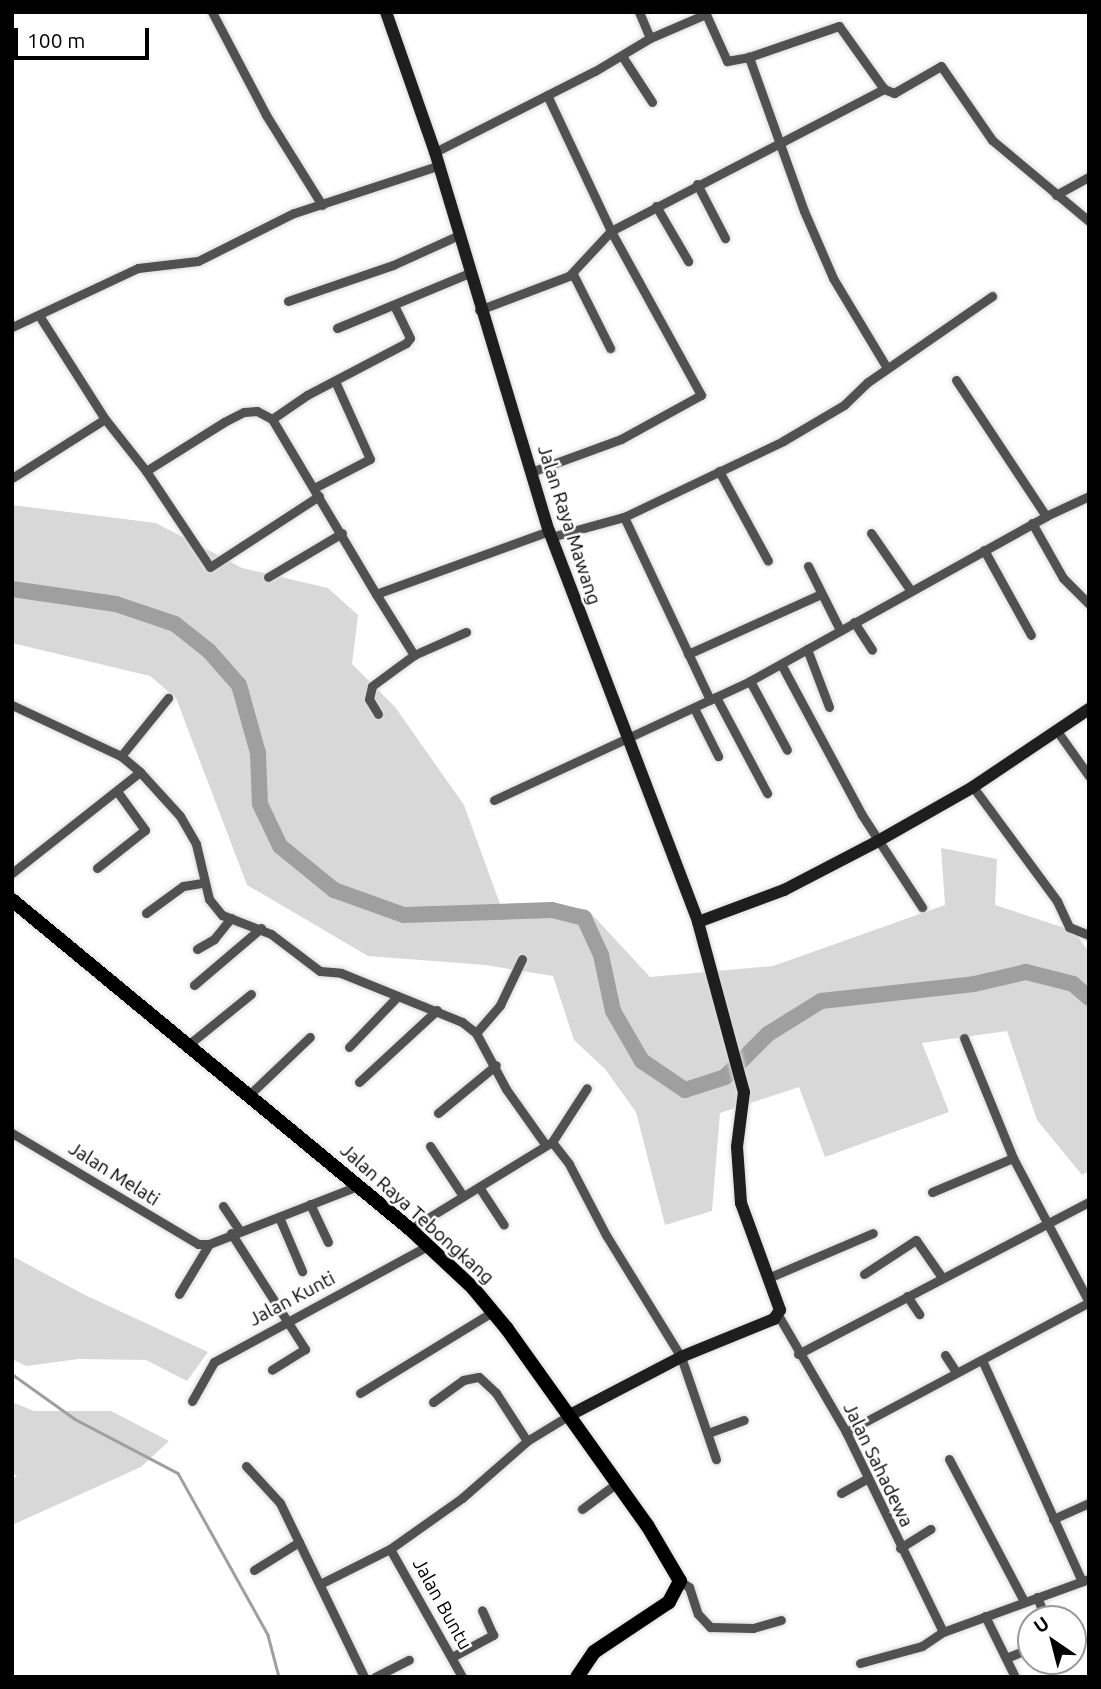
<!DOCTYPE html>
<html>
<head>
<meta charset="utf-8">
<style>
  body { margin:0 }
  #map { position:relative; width:1101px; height:1689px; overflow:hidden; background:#fff; font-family:Ubuntu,sans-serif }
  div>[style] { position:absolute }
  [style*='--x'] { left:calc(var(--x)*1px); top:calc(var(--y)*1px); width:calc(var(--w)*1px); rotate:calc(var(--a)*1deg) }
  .green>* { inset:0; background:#d8d8d8 }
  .stream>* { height:2.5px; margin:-1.25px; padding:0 1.25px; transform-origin:1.25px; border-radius:1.25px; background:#9f9f9f }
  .river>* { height:16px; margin:-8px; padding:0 8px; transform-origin:8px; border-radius:8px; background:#9f9f9f }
  .roads { filter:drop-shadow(0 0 2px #dbdbdb) drop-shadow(0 0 2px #dbdbdb) }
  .street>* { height:9px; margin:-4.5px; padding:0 4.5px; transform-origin:4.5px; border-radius:4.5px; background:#515151 }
  .secondary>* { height:12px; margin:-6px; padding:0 6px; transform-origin:6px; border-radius:6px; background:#1e1e1e }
  .primary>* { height:14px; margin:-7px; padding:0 7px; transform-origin:7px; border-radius:7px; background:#000 }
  span { translate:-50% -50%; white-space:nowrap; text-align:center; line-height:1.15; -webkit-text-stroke:5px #fff; paint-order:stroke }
  .street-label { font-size:19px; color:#000 }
  .frame { position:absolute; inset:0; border:14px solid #000; pointer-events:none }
  .north { position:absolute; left:1017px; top:1605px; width:70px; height:70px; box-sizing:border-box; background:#fff; border:2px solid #999; border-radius:50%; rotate:325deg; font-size:19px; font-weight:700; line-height:28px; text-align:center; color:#000 }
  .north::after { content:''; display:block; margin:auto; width:24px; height:32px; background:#000; clip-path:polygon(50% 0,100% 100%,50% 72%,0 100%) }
  .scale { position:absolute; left:14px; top:28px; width:135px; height:32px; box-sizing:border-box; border:4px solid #000; border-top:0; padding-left:9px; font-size:21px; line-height:24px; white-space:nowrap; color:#000; -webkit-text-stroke:5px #fff; paint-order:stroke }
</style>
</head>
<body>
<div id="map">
  <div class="green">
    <i style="clip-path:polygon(12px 505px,156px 523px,242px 568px,328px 588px,358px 615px,352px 664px,395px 707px,464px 805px,500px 904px,587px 909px,650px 977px,773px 966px,945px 905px,941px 848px,997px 859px,995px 905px,1074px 931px,1089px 952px,1089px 1171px,1082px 1175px,1037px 1120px,1007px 1031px,922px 1043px,949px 1112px,825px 1157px,799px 1087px,720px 1113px,712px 1211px,665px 1225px,636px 1112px,605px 1069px,574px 1040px,553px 976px,485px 965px,368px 956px,247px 885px,176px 698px,150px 676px,12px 643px)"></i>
    <i style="clip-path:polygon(12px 1256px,85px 1295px,208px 1352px,187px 1381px,146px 1360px,79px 1359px,26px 1366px,12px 1359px)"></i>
    <i style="clip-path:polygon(12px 1402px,34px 1411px,111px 1411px,169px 1441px,141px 1467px,12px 1525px,12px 1480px,17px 1476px,12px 1473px)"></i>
  </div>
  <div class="stream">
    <i style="--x:12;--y:1374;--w:77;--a:35.5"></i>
    <i style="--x:75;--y:1419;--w:116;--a:27.7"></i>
    <i style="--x:178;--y:1473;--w:185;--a:60.9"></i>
    <i style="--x:268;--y:1635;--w:43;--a:75.3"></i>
  </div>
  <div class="river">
    <i style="--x:12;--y:589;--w:105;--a:8.2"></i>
    <i style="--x:116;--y:604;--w:62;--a:18.7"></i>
    <i style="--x:175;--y:624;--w:43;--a:38.5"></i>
    <i style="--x:209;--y:651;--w:45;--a:48.6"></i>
    <i style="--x:239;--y:685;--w:71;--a:74.4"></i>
    <i style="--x:258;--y:753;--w:51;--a:87.8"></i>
    <i style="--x:260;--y:804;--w:47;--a:64.5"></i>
    <i style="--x:280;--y:846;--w:70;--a:39.2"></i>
    <i style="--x:334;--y:890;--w:74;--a:19.7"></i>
    <i style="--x:404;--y:915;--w:148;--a:-1.9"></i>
    <i style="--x:552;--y:910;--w:33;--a:14"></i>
    <i style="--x:584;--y:918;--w:41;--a:65.3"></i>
    <i style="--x:601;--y:955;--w:57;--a:77.9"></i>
    <i style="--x:613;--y:1011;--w:58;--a:59.9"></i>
    <i style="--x:642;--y:1061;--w:52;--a:34"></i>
    <i style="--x:685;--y:1090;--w:42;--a:-18"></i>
    <i style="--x:725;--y:1077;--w:61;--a:-45"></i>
    <i style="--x:768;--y:1034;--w:62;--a:-31.9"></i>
    <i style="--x:821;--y:1001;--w:154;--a:-6.3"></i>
    <i style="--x:974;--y:984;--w:53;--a:-13"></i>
    <i style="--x:1026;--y:972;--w:49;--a:14.3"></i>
    <i style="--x:1073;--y:984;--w:21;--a:41"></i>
  </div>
  <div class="roads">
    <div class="street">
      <i style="--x:212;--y:12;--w:116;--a:62.3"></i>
      <i style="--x:266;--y:115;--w:106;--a:58.1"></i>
      <i style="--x:639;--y:12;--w:28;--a:67"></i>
      <i style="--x:705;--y:12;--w:54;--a:65.8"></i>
      <i style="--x:727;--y:61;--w:22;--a:-10"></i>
      <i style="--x:622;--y:56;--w:55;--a:56.9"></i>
      <i style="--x:435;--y:152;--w:179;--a:-26.9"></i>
      <i style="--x:595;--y:71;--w:64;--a:-31"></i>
      <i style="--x:650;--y:38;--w:61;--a:-23.2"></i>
      <i style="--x:697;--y:184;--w:61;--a:62.6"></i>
      <i style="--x:1056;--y:195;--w:38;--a:-29"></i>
      <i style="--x:656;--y:206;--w:64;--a:59.8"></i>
      <i style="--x:573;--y:274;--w:83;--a:63.4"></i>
      <i style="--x:288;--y:301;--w:111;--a:-18.9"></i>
      <i style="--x:393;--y:265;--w:72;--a:-24.4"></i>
      <i style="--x:479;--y:310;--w:96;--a:-20.7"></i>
      <i style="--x:569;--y:276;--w:62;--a:-47"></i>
      <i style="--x:611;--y:231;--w:150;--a:-115.2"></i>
      <i style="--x:40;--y:317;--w:121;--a:57.5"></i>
      <i style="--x:105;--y:419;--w:66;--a:51.7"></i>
      <i style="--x:146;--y:471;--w:115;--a:56.3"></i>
      <i style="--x:210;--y:567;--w:130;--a:-33.1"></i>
      <i style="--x:12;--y:327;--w:139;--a:-25.1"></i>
      <i style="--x:138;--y:268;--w:60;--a:-6.7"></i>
      <i style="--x:198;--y:261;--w:107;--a:-26.6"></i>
      <i style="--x:294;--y:213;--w:151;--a:-18.2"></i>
      <i style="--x:337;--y:328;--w:143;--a:-22.6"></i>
      <i style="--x:887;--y:368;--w:105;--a:-121"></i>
      <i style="--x:833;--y:278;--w:73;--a:-113.4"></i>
      <i style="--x:804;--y:211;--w:164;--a:-109.7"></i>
      <i style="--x:749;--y:57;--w:95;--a:-19"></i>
      <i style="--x:839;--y:26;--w:77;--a:54.5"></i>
      <i style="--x:884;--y:89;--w:11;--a:22"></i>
      <i style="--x:894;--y:93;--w:54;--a:-29.9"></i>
      <i style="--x:941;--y:66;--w:90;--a:55.4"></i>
      <i style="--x:992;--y:140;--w:126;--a:39.9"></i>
      <i style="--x:956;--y:380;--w:163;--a:56.5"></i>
      <i style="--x:272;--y:419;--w:42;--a:-34.4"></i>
      <i style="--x:307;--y:395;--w:112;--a:-27.7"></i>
      <i style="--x:406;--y:343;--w:6;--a:-51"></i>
      <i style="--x:410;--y:338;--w:37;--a:-116"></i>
      <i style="--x:146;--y:471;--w:92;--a:-32.1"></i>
      <i style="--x:224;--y:422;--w:22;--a:-27"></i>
      <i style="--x:244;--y:412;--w:13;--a:-4"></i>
      <i style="--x:257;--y:411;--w:17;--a:28"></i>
      <i style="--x:272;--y:419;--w:204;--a:59.3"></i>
      <i style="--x:376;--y:594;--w:184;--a:-20"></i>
      <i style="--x:719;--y:471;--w:102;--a:61.4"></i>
      <i style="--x:531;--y:472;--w:96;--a:-20.1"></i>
      <i style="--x:621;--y:439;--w:91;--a:-28.8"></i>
      <i style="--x:701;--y:395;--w:187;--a:-118.8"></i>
      <i style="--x:611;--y:231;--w:308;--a:-27.5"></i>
      <i style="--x:12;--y:478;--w:110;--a:-32.4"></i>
      <i style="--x:314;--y:488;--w:63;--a:-27.4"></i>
      <i style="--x:370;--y:459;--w:85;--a:-114.2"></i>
      <i style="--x:624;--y:517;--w:202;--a:64.8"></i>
      <i style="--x:1032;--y:523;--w:63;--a:60.6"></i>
      <i style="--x:1063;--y:578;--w:37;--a:45"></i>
      <i style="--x:871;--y:533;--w:70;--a:55.4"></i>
      <i style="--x:551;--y:537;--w:76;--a:-15.3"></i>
      <i style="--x:624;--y:517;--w:176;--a:-25.5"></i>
      <i style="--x:783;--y:441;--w:71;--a:-30.5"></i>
      <i style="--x:844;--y:405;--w:33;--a:-44"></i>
      <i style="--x:868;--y:382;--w:151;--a:-34.7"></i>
      <i style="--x:984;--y:550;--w:97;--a:61.1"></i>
      <i style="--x:808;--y:566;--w:72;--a:63.4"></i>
      <i style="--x:268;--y:577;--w:86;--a:-30.7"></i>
      <i style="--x:376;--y:594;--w:72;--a:58.1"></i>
      <i style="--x:854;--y:622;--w:33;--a:57"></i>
      <i style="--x:807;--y:649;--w:62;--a:69.2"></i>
      <i style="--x:688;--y:654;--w:146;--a:-24.3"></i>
      <i style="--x:781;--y:664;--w:171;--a:61.8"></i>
      <i style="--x:862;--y:815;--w:110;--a:56.9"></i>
      <i style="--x:750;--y:681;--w:78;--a:61.8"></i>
      <i style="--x:716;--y:697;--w:109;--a:62"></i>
      <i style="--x:12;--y:705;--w:120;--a:25.1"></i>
      <i style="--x:121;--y:756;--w:25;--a:40"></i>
      <i style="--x:694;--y:708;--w:54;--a:63.4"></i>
      <i style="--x:378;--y:714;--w:17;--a:-121"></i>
      <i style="--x:369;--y:699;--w:13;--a:-77"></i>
      <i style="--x:372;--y:686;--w:52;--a:-36.4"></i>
      <i style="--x:414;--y:655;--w:57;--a:-23.9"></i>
      <i style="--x:1057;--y:731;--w:55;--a:54.6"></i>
      <i style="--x:121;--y:756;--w:75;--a:-51"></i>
      <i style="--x:973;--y:787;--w:142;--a:53.6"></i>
      <i style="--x:1057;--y:901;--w:29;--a:65"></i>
      <i style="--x:1069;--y:927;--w:22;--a:22"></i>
      <i style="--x:494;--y:800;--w:282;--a:-24.9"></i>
      <i style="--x:750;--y:681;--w:339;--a:-29.1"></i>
      <i style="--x:1046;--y:516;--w:47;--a:-24.9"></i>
      <i style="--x:97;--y:868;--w:61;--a:-38.4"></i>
      <i style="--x:145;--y:830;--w:48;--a:-125.7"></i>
      <i style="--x:12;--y:873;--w:163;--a:-38.3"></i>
      <i style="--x:140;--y:772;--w:59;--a:47.7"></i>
      <i style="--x:180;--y:816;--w:32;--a:60"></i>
      <i style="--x:196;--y:844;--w:57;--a:76.7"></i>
      <i style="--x:209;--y:899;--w:21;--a:51"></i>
      <i style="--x:222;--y:915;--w:53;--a:21.2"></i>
      <i style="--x:271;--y:934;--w:61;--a:37.1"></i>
      <i style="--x:320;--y:971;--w:21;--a:5"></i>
      <i style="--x:341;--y:973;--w:131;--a:22"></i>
      <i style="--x:462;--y:1022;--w:18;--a:38"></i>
      <i style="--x:476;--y:1033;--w:64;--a:61.8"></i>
      <i style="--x:506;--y:1089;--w:67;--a:54.7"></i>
      <i style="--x:146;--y:913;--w:46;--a:-36.1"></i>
      <i style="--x:183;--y:886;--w:20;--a:-9"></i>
      <i style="--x:197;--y:949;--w:20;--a:-30"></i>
      <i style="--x:214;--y:939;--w:27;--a:-51"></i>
      <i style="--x:194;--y:985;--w:88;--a:-40.4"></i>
      <i style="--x:476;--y:1033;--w:37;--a:-49"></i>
      <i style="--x:500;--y:1005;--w:51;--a:-64.4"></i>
      <i style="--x:964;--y:1038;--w:130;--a:67.8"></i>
      <i style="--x:1013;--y:1158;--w:163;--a:62.2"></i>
      <i style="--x:188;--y:1045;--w:81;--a:-39"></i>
      <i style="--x:349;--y:1047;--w:68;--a:-46.2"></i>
      <i style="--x:359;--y:1082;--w:106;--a:-42.7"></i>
      <i style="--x:249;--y:1095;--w:84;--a:-43.6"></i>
      <i style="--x:438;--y:1113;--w:75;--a:-39.6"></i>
      <i style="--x:12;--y:1133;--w:217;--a:30.8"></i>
      <i style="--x:198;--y:1244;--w:11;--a:0"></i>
      <i style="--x:209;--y:1244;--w:160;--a:-21.3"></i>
      <i style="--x:552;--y:1142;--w:28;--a:52"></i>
      <i style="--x:569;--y:1164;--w:80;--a:62.5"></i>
      <i style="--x:606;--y:1235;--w:143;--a:58.4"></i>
      <i style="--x:681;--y:1357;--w:108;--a:71.1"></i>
      <i style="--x:430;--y:1146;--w:60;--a:56.6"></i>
      <i style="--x:479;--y:1187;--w:45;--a:56.7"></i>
      <i style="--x:932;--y:1192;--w:88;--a:-22.8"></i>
      <i style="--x:310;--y:1204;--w:42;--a:64.7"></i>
      <i style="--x:223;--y:1206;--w:29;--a:56"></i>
      <i style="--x:279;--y:1217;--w:59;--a:66.9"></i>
      <i style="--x:410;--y:1229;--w:167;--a:-31.5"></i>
      <i style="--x:552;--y:1142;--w:64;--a:-57.1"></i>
      <i style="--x:231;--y:1233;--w:138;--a:57.5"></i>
      <i style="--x:305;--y:1349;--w:39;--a:148"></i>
      <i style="--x:864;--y:1274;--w:62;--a:-33.2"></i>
      <i style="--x:916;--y:1240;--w:44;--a:55.2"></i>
      <i style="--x:768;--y:1278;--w:114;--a:-23.2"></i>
      <i style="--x:179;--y:1294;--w:58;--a:-59"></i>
      <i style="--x:907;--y:1296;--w:22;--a:56"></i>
      <i style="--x:778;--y:1315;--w:135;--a:59.8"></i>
      <i style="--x:846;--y:1432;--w:222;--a:64.1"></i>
      <i style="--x:798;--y:1354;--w:328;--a:-27.6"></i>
      <i style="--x:945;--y:1355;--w:20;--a:57"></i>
      <i style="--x:982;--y:1360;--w:243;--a:65.7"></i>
      <i style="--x:360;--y:1393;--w:157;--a:-31.5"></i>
      <i style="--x:192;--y:1401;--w:45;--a:-60.6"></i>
      <i style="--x:214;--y:1362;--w:243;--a:-28.5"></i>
      <i style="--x:433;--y:1402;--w:37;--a:-36"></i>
      <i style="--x:463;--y:1380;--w:16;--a:-11"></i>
      <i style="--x:479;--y:1377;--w:23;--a:43"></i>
      <i style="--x:496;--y:1393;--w:57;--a:57.1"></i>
      <i style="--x:846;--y:1432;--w:276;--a:-28.1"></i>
      <i style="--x:708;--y:1433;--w:38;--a:-20"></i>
      <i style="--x:949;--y:1459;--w:161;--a:62.2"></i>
      <i style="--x:246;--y:1466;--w:50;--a:47.4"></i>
      <i style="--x:280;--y:1503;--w:193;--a:64.2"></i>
      <i style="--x:841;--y:1493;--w:29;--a:-29"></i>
      <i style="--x:582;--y:1509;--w:44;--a:-36.6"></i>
      <i style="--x:1053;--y:1519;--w:39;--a:-24"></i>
      <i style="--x:900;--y:1548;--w:36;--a:-32"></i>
      <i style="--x:390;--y:1549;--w:147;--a:60.6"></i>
      <i style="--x:254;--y:1570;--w:53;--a:-31.9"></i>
      <i style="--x:680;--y:1581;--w:11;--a:34"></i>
      <i style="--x:689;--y:1587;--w:28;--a:72"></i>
      <i style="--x:698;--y:1614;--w:18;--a:47"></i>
      <i style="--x:710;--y:1627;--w:43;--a:1.3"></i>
      <i style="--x:753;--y:1628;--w:29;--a:-16"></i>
      <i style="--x:320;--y:1584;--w:78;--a:-26.6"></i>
      <i style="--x:390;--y:1549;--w:88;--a:-35.3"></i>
      <i style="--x:462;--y:1498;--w:86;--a:-41.2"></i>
      <i style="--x:527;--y:1441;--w:48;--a:-31.4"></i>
      <i style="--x:1037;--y:1597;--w:24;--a:68"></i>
      <i style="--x:985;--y:1616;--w:68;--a:63.8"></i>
      <i style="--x:943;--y:1632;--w:155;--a:-20"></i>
      <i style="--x:452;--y:1657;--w:47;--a:-28.2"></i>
      <i style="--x:493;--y:1635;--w:27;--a:-114"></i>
      <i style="--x:1006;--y:1658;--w:27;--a:-22"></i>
      <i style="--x:860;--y:1663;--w:64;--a:-15.3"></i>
      <i style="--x:922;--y:1646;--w:25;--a:-34"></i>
      <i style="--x:375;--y:1677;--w:38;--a:-27"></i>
    </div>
    <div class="secondary">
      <i style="--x:386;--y:12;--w:148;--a:70.7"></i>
      <i style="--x:435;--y:152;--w:396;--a:73.3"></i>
      <i style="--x:549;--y:531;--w:418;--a:69.1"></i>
      <i style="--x:698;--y:922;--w:176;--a:74.9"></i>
      <i style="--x:744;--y:1092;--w:55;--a:97.3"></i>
      <i style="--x:737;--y:1147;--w:56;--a:85.9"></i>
      <i style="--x:741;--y:1203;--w:114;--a:70"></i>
      <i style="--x:780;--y:1310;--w:11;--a:124"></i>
      <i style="--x:774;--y:1319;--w:100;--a:157.8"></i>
      <i style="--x:681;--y:1357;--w:127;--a:152.4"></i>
      <i style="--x:698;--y:922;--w:92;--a:-20.4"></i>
      <i style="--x:784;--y:890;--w:106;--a:-27.5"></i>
      <i style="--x:878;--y:841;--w:109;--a:-29.6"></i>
      <i style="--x:973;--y:787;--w:140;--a:-33.9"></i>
    </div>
    <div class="primary">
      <i style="--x:12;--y:900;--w:516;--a:39.58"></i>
      <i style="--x:410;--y:1229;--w:86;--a:43.1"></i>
      <i style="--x:473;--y:1288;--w:53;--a:50.3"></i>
      <i style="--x:507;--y:1329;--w:241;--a:54.5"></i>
      <i style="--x:647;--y:1525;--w:65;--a:59.5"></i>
      <i style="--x:680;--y:1581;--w:24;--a:118"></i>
      <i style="--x:669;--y:1602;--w:90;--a:146.3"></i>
      <i style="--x:594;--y:1652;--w:30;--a:124"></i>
    </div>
  </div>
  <div class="street-label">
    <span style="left:569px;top:525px;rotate:72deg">Jalan Raya Mawang</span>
    <span style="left:114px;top:1174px;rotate:32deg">Jalan Melati</span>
    <span style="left:417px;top:1214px;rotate:42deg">Jalan Raya Tebongkang</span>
    <span style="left:292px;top:1299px;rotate:-28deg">Jalan Kunti</span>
    <span style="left:878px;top:1465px;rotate:64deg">Jalan Sahadewa</span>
    <span style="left:442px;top:1604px;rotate:61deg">Jalan Buntu</span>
  </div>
  <div class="frame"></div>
  <div class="north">U</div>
  <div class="scale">100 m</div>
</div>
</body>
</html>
